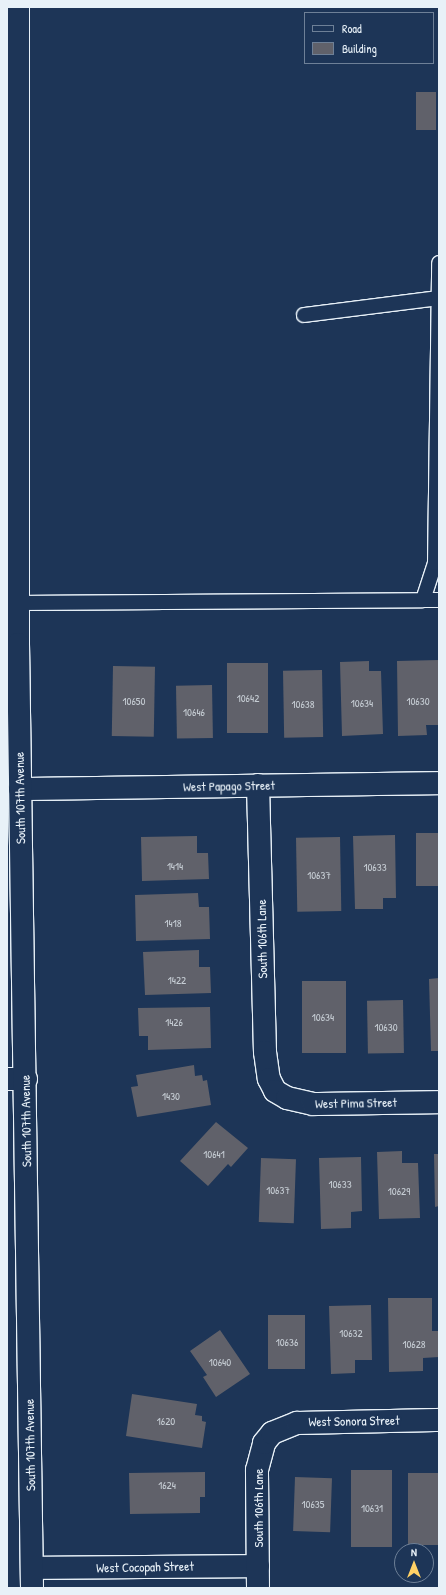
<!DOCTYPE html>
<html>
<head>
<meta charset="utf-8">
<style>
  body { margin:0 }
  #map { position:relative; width:446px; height:1595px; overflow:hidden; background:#1d3557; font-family:"Patrick Hand",sans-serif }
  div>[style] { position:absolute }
  .building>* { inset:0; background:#60616a; transform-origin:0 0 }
  .roads { filter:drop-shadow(1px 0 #e8f1f8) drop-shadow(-1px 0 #e8f1f8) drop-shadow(0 1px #e8f1f8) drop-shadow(0 -1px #e8f1f8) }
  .lane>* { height:14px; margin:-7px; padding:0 7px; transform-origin:7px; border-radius:7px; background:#1d3557 }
  .street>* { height:22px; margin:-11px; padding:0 11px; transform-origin:11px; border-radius:11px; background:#1d3557 }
  .secondary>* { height:22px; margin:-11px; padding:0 11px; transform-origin:11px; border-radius:11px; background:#1d3557 }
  span { translate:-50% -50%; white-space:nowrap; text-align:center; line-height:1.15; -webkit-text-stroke:4px #1d3557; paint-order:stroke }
  .number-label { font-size:11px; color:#c6cdd4 }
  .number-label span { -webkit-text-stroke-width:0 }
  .street-label { font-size:13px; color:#e8f1f8 }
  .frame { position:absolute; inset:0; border:8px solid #e8f1f8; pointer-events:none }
  .legend { position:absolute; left:304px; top:12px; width:130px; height:52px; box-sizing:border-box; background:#1d3557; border:1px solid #6e8097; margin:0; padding:5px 7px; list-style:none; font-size:12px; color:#e8f1f8 }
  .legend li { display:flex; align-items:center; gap:8px; height:20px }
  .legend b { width:20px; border:1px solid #6e8097 }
  .north { position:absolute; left:394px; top:1543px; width:40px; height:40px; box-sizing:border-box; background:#1d3557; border:1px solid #6e8097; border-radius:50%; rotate:0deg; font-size:11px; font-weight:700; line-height:16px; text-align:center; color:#e8f1f8 }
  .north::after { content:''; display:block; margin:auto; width:14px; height:18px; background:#ffd166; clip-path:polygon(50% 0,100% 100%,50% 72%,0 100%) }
</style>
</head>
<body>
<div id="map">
  <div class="building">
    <i style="left:416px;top:92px;width:20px;height:38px"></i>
    <i style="clip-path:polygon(439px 660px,439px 725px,426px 725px,427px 735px,398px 736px,397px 661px)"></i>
    <i style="clip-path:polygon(369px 661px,369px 671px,381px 671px,383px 734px,342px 736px,340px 662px)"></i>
    <i style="left:227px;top:663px;width:41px;height:70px"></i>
    <i style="left:113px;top:666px;width:42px;height:70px;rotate:1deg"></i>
    <i style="left:322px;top:670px;width:67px;height:39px;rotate:89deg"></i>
    <i style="left:212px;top:685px;width:53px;height:36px;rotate:89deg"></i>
    <i style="left:416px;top:833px;width:23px;height:53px"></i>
    <i style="clip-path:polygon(395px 835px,396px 898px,383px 898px,383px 909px,355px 909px,353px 836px)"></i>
    <i style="clip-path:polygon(197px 836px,197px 853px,208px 853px,209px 879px,142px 881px,141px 837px)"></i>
    <i style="left:340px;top:837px;width:74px;height:44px;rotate:89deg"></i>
    <i style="clip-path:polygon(198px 893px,199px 907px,209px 907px,210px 939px,136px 941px,135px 895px)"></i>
    <i style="clip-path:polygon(199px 950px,199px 967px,210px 967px,211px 993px,145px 995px,143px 952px)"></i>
    <i style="clip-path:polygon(439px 978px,439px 1051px,431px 1051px,429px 979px)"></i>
    <i style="left:302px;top:981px;width:44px;height:72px"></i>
    <i style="left:403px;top:1000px;width:53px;height:36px;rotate:89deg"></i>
    <i style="clip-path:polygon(210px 1007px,211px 1048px,148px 1050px,148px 1036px,139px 1036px,138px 1008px)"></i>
    <i style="clip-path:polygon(194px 1065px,195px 1076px,202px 1075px,203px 1081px,207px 1080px,211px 1105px,137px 1117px,131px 1087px,138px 1086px,136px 1075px)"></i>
    <i style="clip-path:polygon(216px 1122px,248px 1148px,231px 1167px,228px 1164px,208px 1186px,180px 1161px)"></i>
    <i style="clip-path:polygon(402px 1151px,402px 1163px,418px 1163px,420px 1218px,379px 1219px,377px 1152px)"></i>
    <i style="clip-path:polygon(434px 1154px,439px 1154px,439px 1206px,435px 1207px)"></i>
    <i style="clip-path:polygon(361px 1157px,362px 1211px,351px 1212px,351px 1228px,321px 1229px,319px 1158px)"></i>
    <i style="left:261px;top:1158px;width:35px;height:64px;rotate:2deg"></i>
    <i style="clip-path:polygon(388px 1298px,432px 1298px,432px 1331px,439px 1331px,439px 1357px,423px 1358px,423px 1371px,389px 1372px)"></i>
    <i style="clip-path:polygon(371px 1305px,372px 1360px,355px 1360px,355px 1373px,331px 1374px,329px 1306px)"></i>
    <i style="left:305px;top:1315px;width:54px;height:37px;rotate:90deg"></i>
    <i style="clip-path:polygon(220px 1330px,250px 1374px,216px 1397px,203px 1377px,207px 1375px,190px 1351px)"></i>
    <i style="clip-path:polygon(132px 1394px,197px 1404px,195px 1415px,202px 1416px,202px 1421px,206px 1422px,202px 1448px,126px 1436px)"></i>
    <i style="left:351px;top:1470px;width:41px;height:77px"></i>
    <i style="clip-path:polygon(205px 1472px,205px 1497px,200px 1497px,200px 1513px,130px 1514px,129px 1473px)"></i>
    <i style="left:408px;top:1473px;width:31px;height:72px"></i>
    <i style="left:295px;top:1477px;width:37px;height:54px;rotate:2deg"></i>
  </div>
  <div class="roads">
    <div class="lane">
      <i style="left:304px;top:315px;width:135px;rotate:-7.2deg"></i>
      <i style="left:423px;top:600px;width:16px"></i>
      <i style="left:18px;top:603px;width:405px;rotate:-0.4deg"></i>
      <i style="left:423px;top:600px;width:39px;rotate:-72deg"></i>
      <i style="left:435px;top:563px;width:300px;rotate:-89.2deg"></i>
    </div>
    <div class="street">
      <i style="left:258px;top:785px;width:267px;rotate:88.5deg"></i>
      <i style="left:265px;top:1052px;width:27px;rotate:82deg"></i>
      <i style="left:269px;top:1079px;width:13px;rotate:63deg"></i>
      <i style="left:275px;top:1091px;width:14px;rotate:30deg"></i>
      <i style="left:287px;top:1098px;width:27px;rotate:13deg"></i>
      <i style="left:313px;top:1104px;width:126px;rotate:-0.9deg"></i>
      <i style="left:20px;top:789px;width:419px;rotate:-0.8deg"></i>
      <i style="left:7px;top:1079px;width:19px"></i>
      <i style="left:32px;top:1568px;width:226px;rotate:-0.5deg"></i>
      <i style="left:258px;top:1588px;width:118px;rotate:-90.5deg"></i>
      <i style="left:257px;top:1470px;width:28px;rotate:-75deg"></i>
      <i style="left:264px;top:1443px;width:13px;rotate:-51deg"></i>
      <i style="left:272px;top:1433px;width:27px;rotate:-22deg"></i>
      <i style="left:297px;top:1423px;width:142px;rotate:-1.2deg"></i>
    </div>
    <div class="secondary">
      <i style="left:18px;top:7px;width:637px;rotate:90deg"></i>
      <i style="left:18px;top:644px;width:944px;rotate:89.15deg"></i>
    </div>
  </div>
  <div class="number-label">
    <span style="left:248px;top:698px">10642</span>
    <span style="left:134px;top:701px">10650</span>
    <span style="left:418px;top:701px">10630</span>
    <span style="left:362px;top:703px">10634</span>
    <span style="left:303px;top:704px">10638</span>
    <span style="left:194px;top:712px">10646</span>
    <span style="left:175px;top:866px">1414</span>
    <span style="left:375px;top:867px">10633</span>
    <span style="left:319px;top:875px">10637</span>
    <span style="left:173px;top:923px">1418</span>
    <span style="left:177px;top:980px">1422</span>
    <span style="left:323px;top:1017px">10634</span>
    <span style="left:174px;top:1022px">1426</span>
    <span style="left:386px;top:1027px">10630</span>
    <span style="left:171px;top:1096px">1430</span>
    <span style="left:214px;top:1154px">10641</span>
    <span style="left:340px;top:1184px">10633</span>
    <span style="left:278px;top:1190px">10637</span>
    <span style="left:399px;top:1191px">10629</span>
    <span style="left:351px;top:1333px">10632</span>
    <span style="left:287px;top:1342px">10636</span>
    <span style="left:414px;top:1344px">10628</span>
    <span style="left:220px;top:1362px">10640</span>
    <span style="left:166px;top:1421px">1620</span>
    <span style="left:167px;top:1485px">1624</span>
    <span style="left:313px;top:1504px">10635</span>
    <span style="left:372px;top:1508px">10631</span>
  </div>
  <div class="street-label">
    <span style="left:229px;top:786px;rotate:-1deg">West Papago Street</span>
    <span style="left:20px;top:798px;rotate:-91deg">South 107th Avenue</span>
    <span style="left:262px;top:939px;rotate:-91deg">South 106th Lane</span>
    <span style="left:356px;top:1103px;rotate:-1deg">West Pima Street</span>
    <span style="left:26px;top:1121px;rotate:-91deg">South 107th Avenue</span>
    <span style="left:354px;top:1421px;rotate:-1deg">West Sonora Street</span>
    <span style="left:30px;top:1445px;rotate:-91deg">South 107th Avenue</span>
    <span style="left:258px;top:1508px;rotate:-90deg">South 106th Lane</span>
    <span style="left:145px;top:1567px;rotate:-1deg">West Cocopah Street</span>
  </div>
  <div class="frame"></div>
  <ul class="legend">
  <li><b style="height:5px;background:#1d3557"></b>Road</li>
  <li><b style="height:11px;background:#60616a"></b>Building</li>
  </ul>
  <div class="north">N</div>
</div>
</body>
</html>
